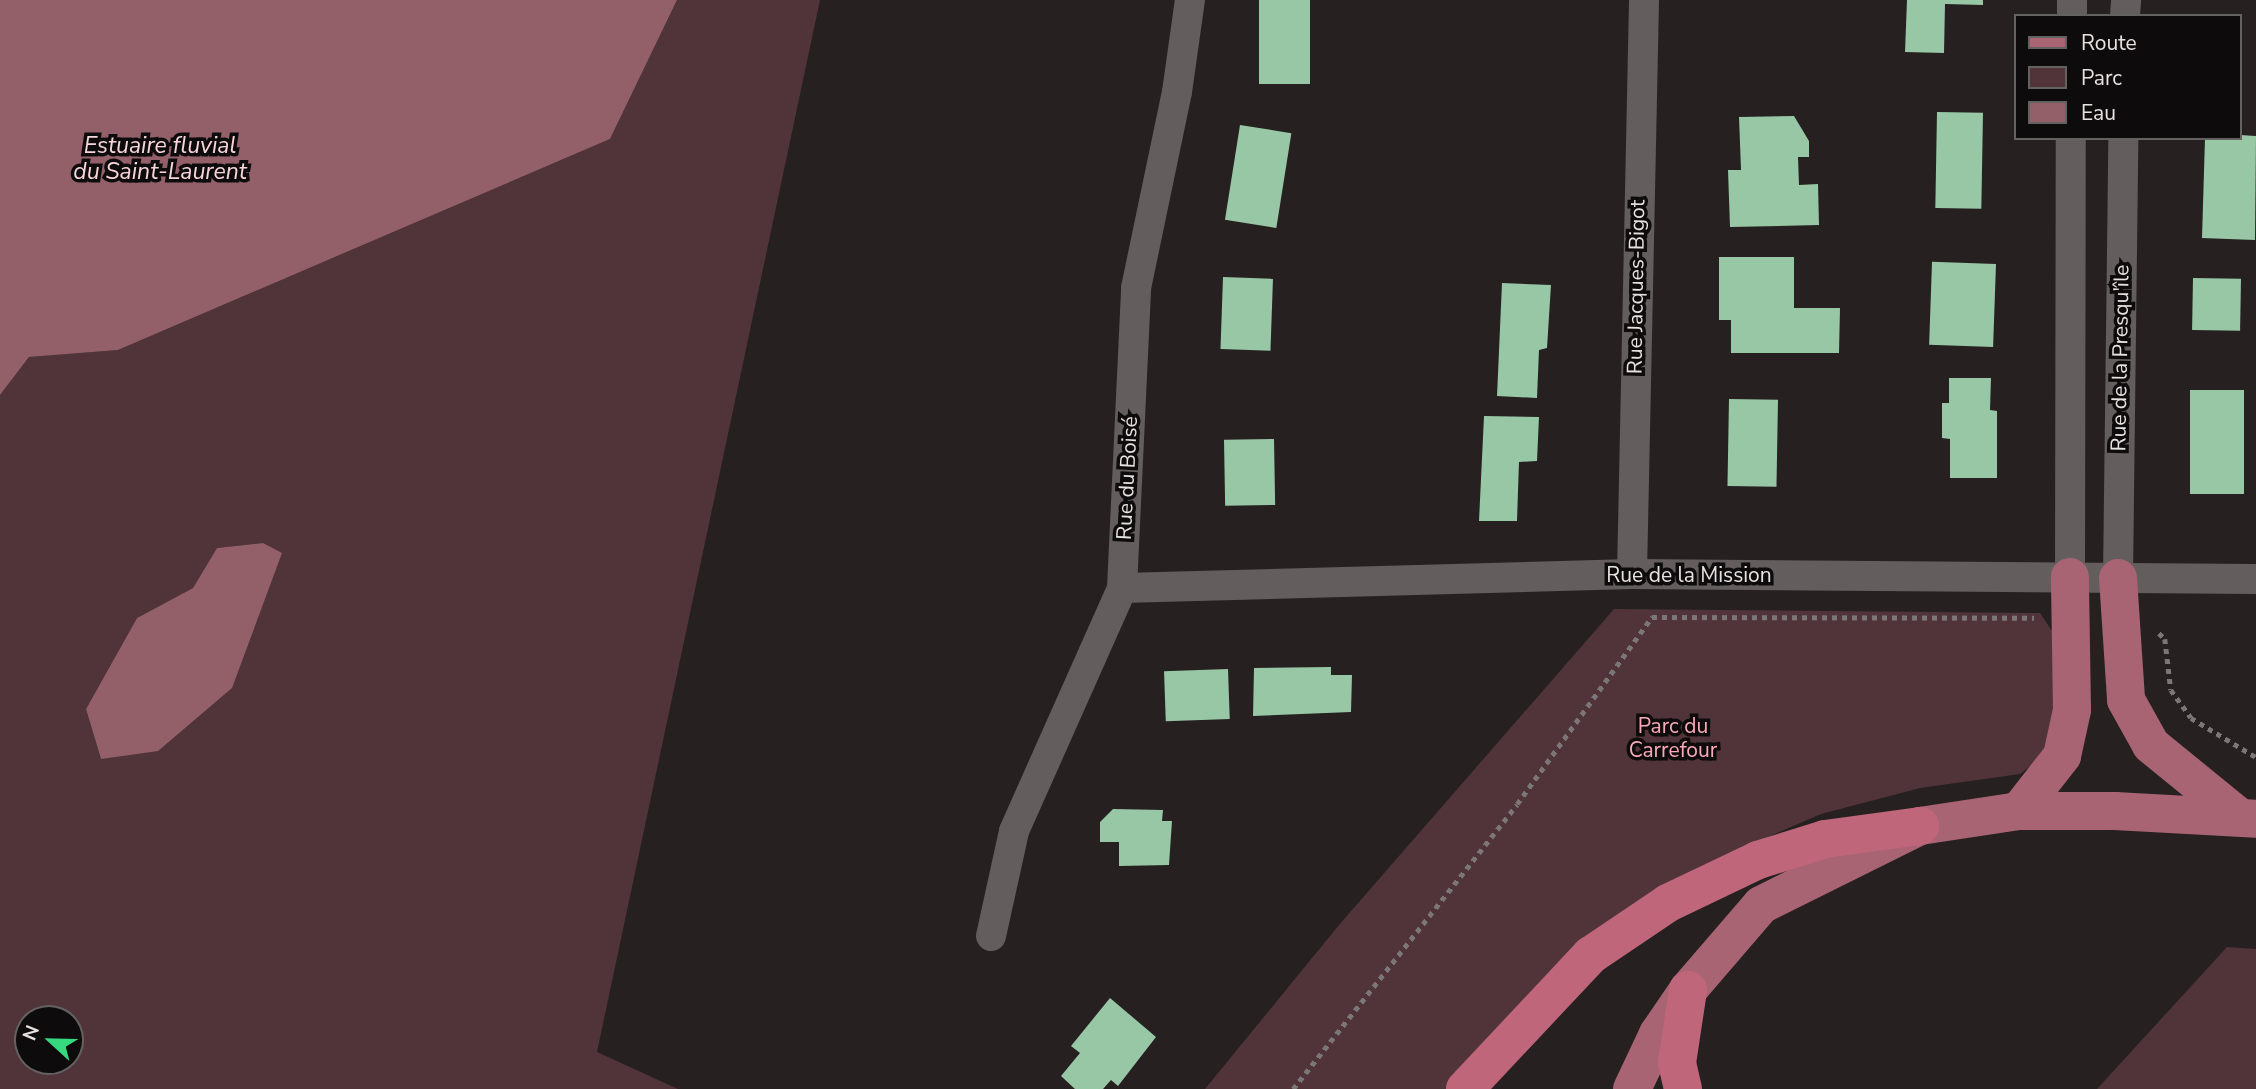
<!DOCTYPE html>
<html>
<head>
<meta charset="utf-8">
<style>
  body { margin:0 }
  #map { position:relative; width:2256px; height:1089px; overflow:hidden; background:#262021; font-family:"Nunito Sans",sans-serif }
  div>[style] { position:absolute }
  .green>* { inset:0; background:#503439 }
  .water>* { inset:0; background:#93606a }
  .building>* { inset:0; background:#98c7a6; transform-origin:0 0 }
  .path>* { height:4.5px; margin-top:-2.25px; transform-origin:0; background:repeating-linear-gradient(90deg,#7b7677 0 5px,transparent 0 10px) }
  .minor>* { height:30px; margin:-15px; padding:0 15px; transform-origin:15px; border-radius:15px; background:#635d5e }
  .primary>* { height:38px; margin:-19px; padding:0 19px; transform-origin:19px; border-radius:19px; background:#a96474 }
  .trunk>* { height:38px; margin:-19px; padding:0 19px; transform-origin:19px; border-radius:19px; background:#c0667b }
  span { translate:-50% -50%; white-space:nowrap; text-align:center; line-height:1.15; -webkit-text-stroke:7px #0d0b0b; paint-order:stroke }
  .street-label { font-size:21px; color:#e6e2e2 }
  .park-label { font-size:21px; color:#faa9b8 }
  .water-label { font-size:23px; color:#f7d5da; font-style:italic }
  .legend { position:absolute; left:2014px; top:14px; width:228px; height:126px; box-sizing:border-box; background:#0d0b0b; border:2px solid #646161; margin:0; padding:9px 12px; list-style:none; font-size:21px; color:#e6e2e2 }
  .legend li { display:flex; align-items:center; gap:14px; height:35px }
  .legend b { width:35px; border:2px solid #646161 }
  .north { position:absolute; left:14px; top:1005px; width:70px; height:70px; box-sizing:border-box; background:#0d0b0b; border:2px solid #646161; border-radius:50%; rotate:292deg; font-size:19px; font-weight:700; line-height:28px; text-align:center; color:#e6e2e2 }
  .north::after { content:''; display:block; margin:auto; width:24px; height:32px; background:#36d880; clip-path:polygon(50% 0,100% 100%,50% 72%,0 100%) }
</style>
</head>
<body>
<div id="map">
  <div class="green">
    <i style="clip-path:polygon(evenodd,677px 0,820px 0,597px 1052px,678px 1089px,0 1089px,0 395px,29px 357px,118px 350px,610px 139px,677px 0,263px 543px,282px 554px,101px 759px,86px 709px,137px 618px,193px 588px,217px 548px,263px 543px,677px 0,28px 1019px,70px 1019px,70px 1061px,28px 1061px,28px 1019px)"></i>
    <i style="clip-path:polygon(1614px 609px,2040px 613px,2056px 637px,2054px 734px,2037px 761px,2020px 774px,1920px 788px,1821px 814px,1726px 855px,1452px 1089px,1205px 1089px,1339px 925px)"></i>
    <i style="clip-path:polygon(2227px 947px,2256px 949px,2256px 1089px,2097px 1089px)"></i>
  </div>
  <div class="water">
    <i style="clip-path:polygon(0 0,677px 0,610px 139px,118px 350px,29px 357px,0 395px)"></i>
    <i style="clip-path:polygon(263px 543px,282px 553px,232px 688px,158px 751px,101px 759px,86px 709px,137px 618px,193px 588px,217px 548px)"></i>
  </div>
  <div class="building">
    <i style="left:1259px;top:0;width:51px;height:84px"></i>
    <i style="clip-path:polygon(1907px 0,1983px 0,1983px 5px,1945px 4px,1944px 53px,1905px 52px)"></i>
    <i style="left:1937px;top:112px;width:46px;height:96px;rotate:1deg"></i>
    <i style="clip-path:polygon(1794px 116px,1809px 141px,1809px 157px,1798px 157px,1799px 185px,1818px 184px,1819px 225px,1730px 227px,1728px 170px,1741px 170px,1739px 117px)"></i>
    <i style="left:1240px;top:125px;width:52px;height:96px;rotate:9deg"></i>
    <i style="clip-path:polygon(2240px 135px,2256px 136px,2255px 240px,2202px 238px,2205px 138px)"></i>
    <i style="clip-path:polygon(1719px 257px,1794px 257px,1794px 308px,1840px 308px,1839px 353px,1731px 353px,1731px 320px,1719px 320px)"></i>
    <i style="left:1996px;top:264px;width:83px;height:64px;rotate:92deg"></i>
    <i style="left:1223px;top:277px;width:50px;height:72px;rotate:2deg"></i>
    <i style="left:2193px;top:278px;width:48px;height:52px;rotate:1deg"></i>
    <i style="clip-path:polygon(1502px 283px,1551px 285px,1547px 348px,1539px 350px,1537px 398px,1497px 396px)"></i>
    <i style="clip-path:polygon(1949px 378px,1991px 378px,1990px 410px,1997px 411px,1997px 478px,1950px 478px,1950px 439px,1942px 438px,1942px 403px,1949px 403px)"></i>
    <i style="left:2190px;top:390px;width:54px;height:104px"></i>
    <i style="left:1729px;top:399px;width:49px;height:87px;rotate:1deg"></i>
    <i style="clip-path:polygon(1484px 416px,1539px 417px,1537px 461px,1519px 462px,1517px 521px,1479px 521px)"></i>
    <i style="left:1274px;top:439px;width:66px;height:50px;rotate:89deg"></i>
    <i style="clip-path:polygon(1331px 667px,1331px 675px,1352px 675px,1351px 712px,1253px 716px,1254px 668px)"></i>
    <i style="left:1228px;top:669px;width:50px;height:64px;rotate:88deg"></i>
    <i style="clip-path:polygon(1113px 809px,1163px 810px,1162px 821px,1172px 821px,1169px 865px,1119px 866px,1119px 842px,1100px 842px,1100px 822px)"></i>
    <i style="clip-path:polygon(1110px 998px,1156px 1037px,1118px 1086px,1111px 1080px,1103px 1089px,1075px 1089px,1061px 1076px,1080px 1053px,1071px 1046px)"></i>
  </div>
  <div class="path">
    <i style="left:2159px;top:633px;width:8px;rotate:45deg"></i>
    <i style="left:2165px;top:639px;width:51px;rotate:83.3deg"></i>
    <i style="left:2171px;top:690px;width:34px;rotate:54deg"></i>
    <i style="left:2191px;top:718px;width:76px;rotate:31deg"></i>
    <i style="left:1293px;top:1089px;width:362px;rotate:-51.8deg"></i>
    <i style="left:1517px;top:804px;width:231px;rotate:-54.2deg"></i>
    <i style="left:1652px;top:617px;width:382px;rotate:0.1deg"></i>
  </div>
  <div class="minor">
    <i style="left:2072px;top:16px;width:16px;rotate:-90deg"></i>
    <i style="left:2125px;top:16px;width:16px;rotate:-86deg"></i>
    <i style="left:1632px;top:574px;width:574px;rotate:-88.8deg"></i>
    <i style="left:2070px;top:577px;width:439px;rotate:-89.9deg"></i>
    <i style="left:2118px;top:578px;width:440px;rotate:-89.3deg"></i>
    <i style="left:1122px;top:588px;width:510px;rotate:-1.57deg"></i>
    <i style="left:1632px;top:574px;width:624px;rotate:0.46deg"></i>
    <i style="left:991px;top:936px;width:107px;rotate:-77.6deg"></i>
    <i style="left:1014px;top:831px;width:266px;rotate:-66deg"></i>
    <i style="left:1122px;top:588px;width:300px;rotate:-87.3deg"></i>
    <i style="left:1136px;top:288px;width:200px;rotate:-78.2deg"></i>
    <i style="left:1177px;top:92px;width:93px;rotate:-82deg"></i>
  </div>
  <div class="primary">
    <i style="left:2118px;top:578px;width:122px;rotate:86.2deg"></i>
    <i style="left:2126px;top:700px;width:51px;rotate:60.9deg"></i>
    <i style="left:2151px;top:745px;width:112px;rotate:39.2deg"></i>
    <i style="left:2019px;top:811px;width:70px;rotate:-52deg"></i>
    <i style="left:2062px;top:756px;width:47px;rotate:-77.7deg"></i>
    <i style="left:2072px;top:710px;width:133px;rotate:-90.9deg"></i>
    <i style="left:1632px;top:1089px;width:61px;rotate:-64.7deg"></i>
    <i style="left:1658px;top:1034px;width:53px;rotate:-55.7deg"></i>
    <i style="left:1688px;top:990px;width:112px;rotate:-49.3deg"></i>
    <i style="left:1761px;top:905px;width:178px;rotate:-26.4deg"></i>
    <i style="left:1920px;top:826px;width:100px;rotate:-8.6deg"></i>
    <i style="left:2019px;top:811px;width:96px"></i>
    <i style="left:2115px;top:811px;width:141px;rotate:3.2deg"></i>
  </div>
  <div class="trunk">
    <i style="left:1465px;top:1089px;width:184px;rotate:-46.8deg"></i>
    <i style="left:1591px;top:955px;width:93px;rotate:-34deg"></i>
    <i style="left:1668px;top:903px;width:100px;rotate:-25.5deg"></i>
    <i style="left:1758px;top:860px;width:70px;rotate:-17.4deg"></i>
    <i style="left:1825px;top:839px;width:96px;rotate:-7.8deg"></i>
    <i style="left:1683px;top:1089px;width:27px;rotate:-103deg"></i>
    <i style="left:1677px;top:1063px;width:74px;rotate:-81.4deg"></i>
  </div>
  <div class="street-label">
    <span style="left:1636px;top:287px;rotate:-89deg">Rue Jacques-Bigot</span>
    <span style="left:2120px;top:358px;rotate:-89deg">Rue de la Presqu'île</span>
    <span style="left:1127px;top:478px;rotate:-87deg">Rue du Boisé</span>
    <span style="left:1689px;top:575px">Rue de la Mission</span>
  </div>
  <div class="park-label">
    <span style="left:1673px;top:738px">Parc du<br>Carrefour</span>
  </div>
  <div class="water-label">
    <span style="left:160px;top:159px">Estuaire fluvial<br>du Saint-Laurent</span>
  </div>
  <ul class="legend">
  <li><b style="height:9px;background:#a96474"></b>Route</li>
  <li><b style="height:19px;background:#503439"></b>Parc</li>
  <li><b style="height:19px;background:#93606a"></b>Eau</li>
  </ul>
  <div class="north">N</div>
</div>
</body>
</html>
